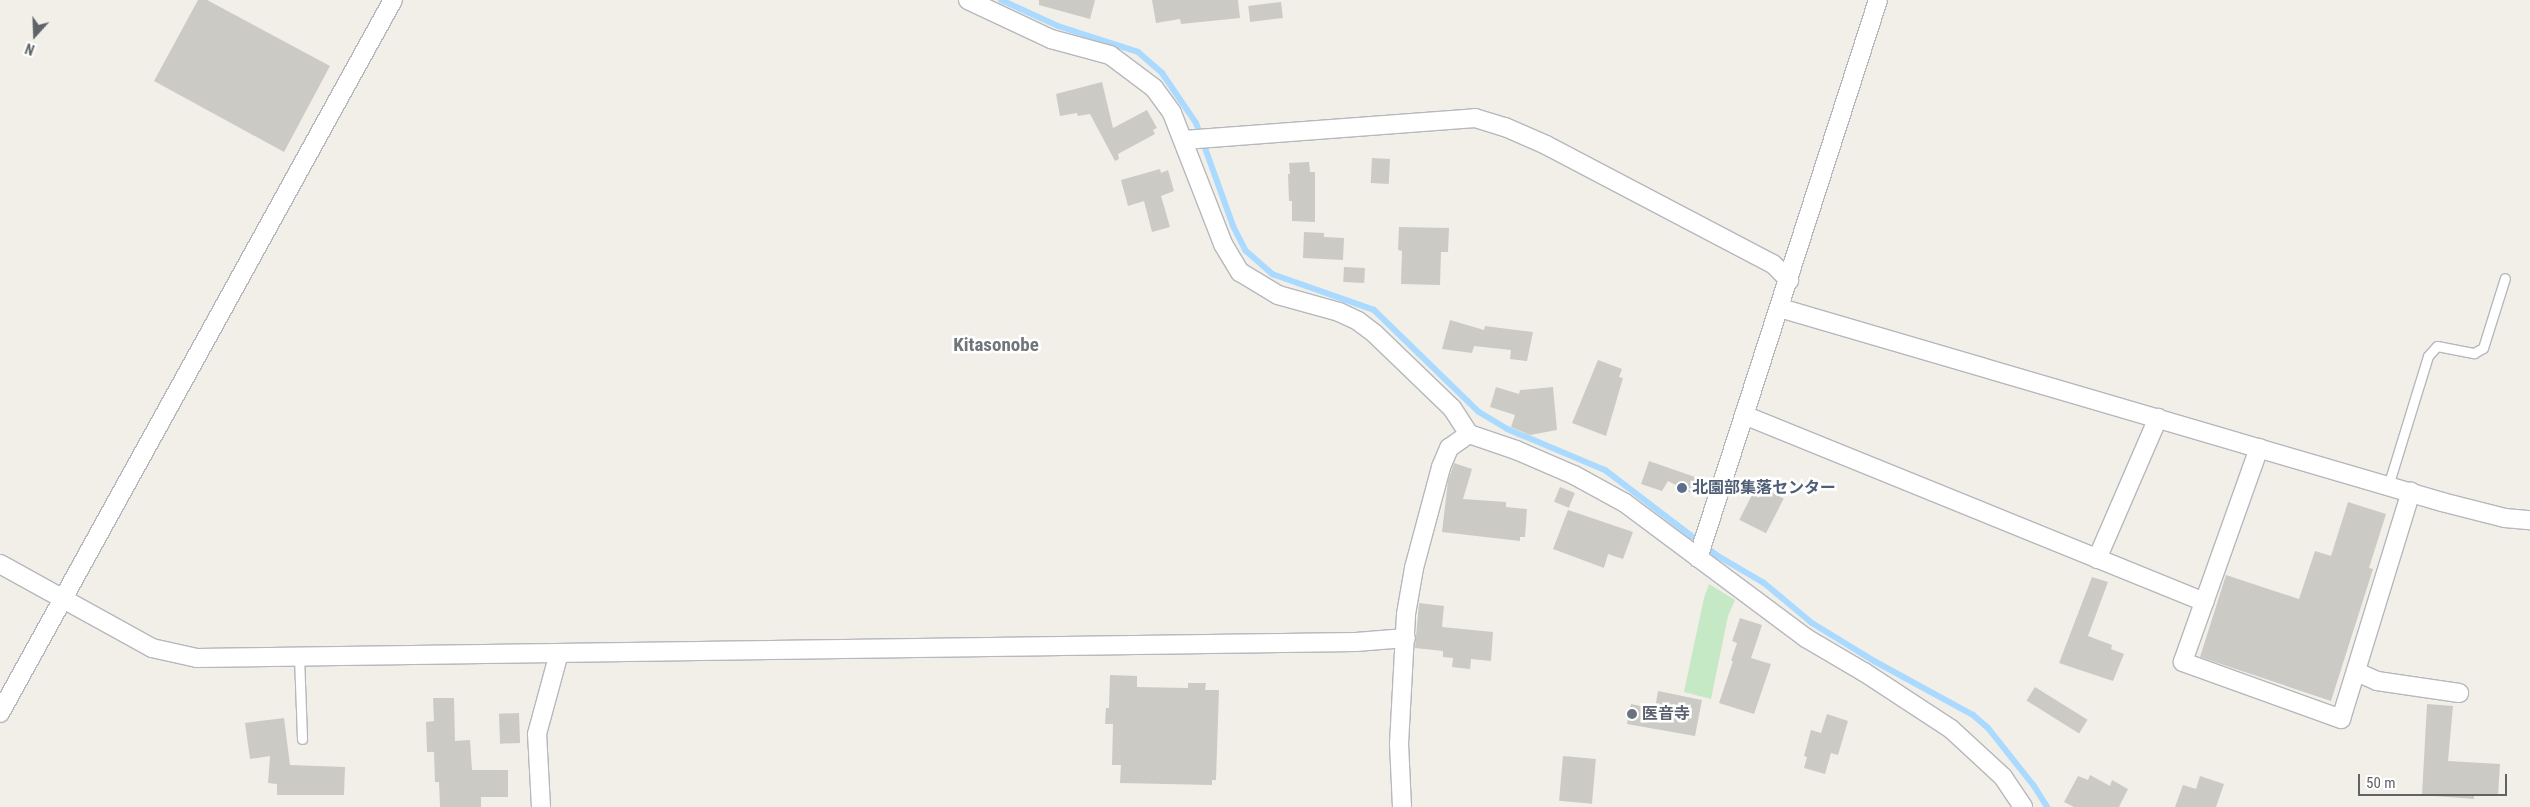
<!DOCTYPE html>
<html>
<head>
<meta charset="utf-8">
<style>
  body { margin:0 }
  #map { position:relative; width:2530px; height:807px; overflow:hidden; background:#f1efe8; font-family:"Roboto Condensed","Noto Sans JP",sans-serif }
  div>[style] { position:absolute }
  .green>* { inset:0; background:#c5e8c5 }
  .stream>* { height:6px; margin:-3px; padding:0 3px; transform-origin:3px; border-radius:3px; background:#aadaff }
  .building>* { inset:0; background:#cccac5; transform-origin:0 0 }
  .roads { filter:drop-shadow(1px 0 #b5b8bc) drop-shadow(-1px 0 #b5b8bc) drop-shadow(0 1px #b5b8bc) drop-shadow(0 -1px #b5b8bc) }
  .service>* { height:9px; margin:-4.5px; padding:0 4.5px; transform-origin:4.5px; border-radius:4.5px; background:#fff }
  .minor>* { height:18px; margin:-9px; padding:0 9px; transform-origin:9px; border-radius:9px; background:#fff }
  .dots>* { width:14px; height:14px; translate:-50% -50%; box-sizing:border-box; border:2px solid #fff; border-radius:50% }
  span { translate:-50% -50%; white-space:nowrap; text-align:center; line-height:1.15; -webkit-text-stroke:5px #fff; paint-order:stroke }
  .service-label { font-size:16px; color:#4e5e75; font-weight:700 }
  .left { translate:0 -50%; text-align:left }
  .worship-label { font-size:16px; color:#5b616d; font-weight:700 }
  .quarter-label { font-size:19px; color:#70757a; font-weight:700 }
  .north { position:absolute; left:10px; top:10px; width:50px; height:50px; -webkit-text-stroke:4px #fff; paint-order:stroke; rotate:200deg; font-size:14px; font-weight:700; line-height:20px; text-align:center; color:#5f6368 }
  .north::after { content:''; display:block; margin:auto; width:18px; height:22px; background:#5f6368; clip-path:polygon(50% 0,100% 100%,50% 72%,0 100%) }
  .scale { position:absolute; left:2358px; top:774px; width:149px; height:22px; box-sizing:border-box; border:2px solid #5f6368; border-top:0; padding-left:6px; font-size:15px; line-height:18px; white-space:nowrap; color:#5f6368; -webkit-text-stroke:4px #fff; paint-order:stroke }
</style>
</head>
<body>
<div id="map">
  <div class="green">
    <i style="clip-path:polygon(1709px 584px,1735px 600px,1728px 616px,1711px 699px,1684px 692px,1704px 598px)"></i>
  </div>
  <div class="stream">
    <i style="left:1001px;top:0;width:63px;rotate:24.5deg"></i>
    <i style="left:1058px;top:26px;width:84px;rotate:18deg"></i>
    <i style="left:1138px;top:52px;width:32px;rotate:41deg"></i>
    <i style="left:1162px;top:73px;width:60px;rotate:55.8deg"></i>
    <i style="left:1196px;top:123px;width:109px;rotate:70.2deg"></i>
    <i style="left:1233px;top:226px;width:28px;rotate:63deg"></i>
    <i style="left:1246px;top:251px;width:35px;rotate:41deg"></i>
    <i style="left:1272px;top:274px;width:108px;rotate:19.4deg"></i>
    <i style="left:1374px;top:310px;width:146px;rotate:44.2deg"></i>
    <i style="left:1479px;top:412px;width:33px;rotate:31deg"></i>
    <i style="left:1507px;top:429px;width:106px;rotate:22.7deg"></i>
    <i style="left:1605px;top:470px;width:142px;rotate:37.3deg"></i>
    <i style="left:1718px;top:556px;width:53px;rotate:30.4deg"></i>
    <i style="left:1764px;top:583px;width:62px;rotate:39.8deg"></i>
    <i style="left:1812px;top:623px;width:73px;rotate:31.5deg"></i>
    <i style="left:1874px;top:661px;width:113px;rotate:28.6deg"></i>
    <i style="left:1973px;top:715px;width:20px;rotate:41deg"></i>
    <i style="left:1988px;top:728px;width:74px;rotate:51.6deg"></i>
    <i style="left:2034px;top:786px;width:25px;rotate:58deg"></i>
  </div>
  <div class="building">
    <i style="clip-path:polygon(198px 0,207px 0,330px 66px,284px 152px,154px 81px)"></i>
    <i style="clip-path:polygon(1039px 0,1095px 0,1090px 19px,1039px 5px)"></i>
    <i style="clip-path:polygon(1152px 0,1238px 0,1240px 18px,1181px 24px,1180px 19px,1156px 23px)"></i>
    <i style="left:1281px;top:2px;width:16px;height:33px;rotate:83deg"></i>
    <i style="clip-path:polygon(1102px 82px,1113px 128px,1147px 110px,1157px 128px,1153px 130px,1155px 134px,1118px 154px,1119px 159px,1115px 161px,1090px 114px,1078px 116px,1077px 113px,1060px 116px,1056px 94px)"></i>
    <i style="left:1372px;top:158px;width:18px;height:25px;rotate:3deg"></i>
    <i style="clip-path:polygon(1309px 162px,1310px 172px,1315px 172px,1315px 222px,1292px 221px,1292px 201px,1289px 201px,1288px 174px,1290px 174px,1289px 163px)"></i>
    <i style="clip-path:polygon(1160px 169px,1161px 173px,1168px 170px,1174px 191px,1161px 196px,1170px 227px,1152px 232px,1144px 201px,1128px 206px,1121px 180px)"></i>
    <i style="clip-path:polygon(1399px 227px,1449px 228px,1448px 252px,1441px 252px,1440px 285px,1401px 284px,1402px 251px,1398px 250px)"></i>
    <i style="clip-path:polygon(1304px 232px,1324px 233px,1324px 237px,1344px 238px,1343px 260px,1303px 258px)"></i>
    <i style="left:1344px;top:267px;width:21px;height:15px;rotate:3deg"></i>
    <i style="clip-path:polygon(1450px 320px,1484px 330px,1485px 326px,1533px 332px,1527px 361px,1510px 359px,1511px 350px,1474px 346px,1472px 353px,1442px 349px)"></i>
    <i style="clip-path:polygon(1598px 360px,1622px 369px,1619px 377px,1623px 378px,1606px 436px,1572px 423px)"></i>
    <i style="clip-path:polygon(1496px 387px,1519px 394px,1520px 390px,1553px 387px,1557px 430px,1530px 435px,1511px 427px,1515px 415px,1490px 407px)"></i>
    <i style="clip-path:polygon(1649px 461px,1698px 478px,1693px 494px,1668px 481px,1662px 491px,1641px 484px)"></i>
    <i style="clip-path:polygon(1454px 463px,1472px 469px,1463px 499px,1506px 502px,1506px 507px,1527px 509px,1525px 537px,1520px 537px,1520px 541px,1442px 532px,1448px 481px)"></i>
    <i style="left:1757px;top:485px;width:30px;height:39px;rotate:27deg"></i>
    <i style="left:1560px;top:487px;width:16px;height:16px;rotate:22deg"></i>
    <i style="clip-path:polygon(2348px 502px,2386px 514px,2369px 568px,2373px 569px,2331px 701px,2200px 657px,2226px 575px,2299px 599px,2315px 551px,2331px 556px)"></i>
    <i style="clip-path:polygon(1568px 510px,1633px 532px,1623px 559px,1608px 554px,1604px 568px,1553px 549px)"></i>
    <i style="clip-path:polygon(2092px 577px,2108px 582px,2088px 636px,2112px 645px,2111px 649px,2124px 654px,2113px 681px,2059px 663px)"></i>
    <i style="clip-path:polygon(1419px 603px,1444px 606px,1442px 627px,1493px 632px,1491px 661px,1471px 659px,1470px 669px,1452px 667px,1453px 658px,1443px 657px,1443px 651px,1415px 648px)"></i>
    <i style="clip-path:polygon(1740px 618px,1762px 625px,1751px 658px,1771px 664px,1754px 714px,1719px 703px,1733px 661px,1731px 661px,1737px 643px,1732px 641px)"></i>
    <i style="clip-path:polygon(1110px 675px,1137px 676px,1137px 687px,1188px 688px,1188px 683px,1206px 683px,1205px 690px,1219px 690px,1216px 780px,1212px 780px,1212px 785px,1120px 783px,1121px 765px,1112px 765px,1113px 724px,1105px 724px,1106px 708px,1109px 708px)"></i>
    <i style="left:2035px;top:687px;width:62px;height:16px;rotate:32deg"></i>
    <i style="clip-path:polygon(1658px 691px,1702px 700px,1695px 736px,1627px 724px,1631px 704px,1655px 709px)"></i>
    <i style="clip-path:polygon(433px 698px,454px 698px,455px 741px,470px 740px,472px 770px,508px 770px,508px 797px,481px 797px,481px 807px,440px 807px,439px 782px,435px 782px,434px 752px,427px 752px,426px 722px,434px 721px)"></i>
    <i style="clip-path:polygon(2427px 704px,2453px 706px,2448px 761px,2500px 764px,2498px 796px,2474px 795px,2474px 799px,2422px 795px)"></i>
    <i style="left:519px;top:713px;width:30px;height:20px;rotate:88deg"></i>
    <i style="clip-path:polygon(1827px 714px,1848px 721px,1838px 755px,1831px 753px,1825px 774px,1804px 768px,1807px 757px,1804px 756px,1811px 730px,1821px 733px)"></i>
    <i style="clip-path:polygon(284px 718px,290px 765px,345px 767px,344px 795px,277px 795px,277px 784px,268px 783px,270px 756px,250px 759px,245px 723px)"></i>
    <i style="left:1563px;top:756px;width:33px;height:45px;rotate:5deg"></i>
    <i style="clip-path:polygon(2090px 775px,2110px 786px,2112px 780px,2128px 789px,2119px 807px,2074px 807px,2064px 802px,2078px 776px,2088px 780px)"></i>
    <i style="clip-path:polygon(2200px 776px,2224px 784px,2216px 807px,2175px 807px,2183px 785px,2196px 789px)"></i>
  </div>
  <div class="roads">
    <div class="service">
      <i style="left:2388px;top:486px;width:136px;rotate:-72.9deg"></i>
      <i style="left:2428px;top:356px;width:13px;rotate:-48deg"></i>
      <i style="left:2437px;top:346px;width:38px;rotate:11deg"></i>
      <i style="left:2474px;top:353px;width:10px;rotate:-29deg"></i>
      <i style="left:2483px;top:348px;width:73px;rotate:-72.6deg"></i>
      <i style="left:299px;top:656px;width:83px;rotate:87.9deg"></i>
    </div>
    <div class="minor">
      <i style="left:968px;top:0;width:92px;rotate:25.2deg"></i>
      <i style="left:1051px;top:39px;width:61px;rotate:15.2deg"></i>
      <i style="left:1110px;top:55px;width:55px;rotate:36.9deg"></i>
      <i style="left:1154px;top:88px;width:31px;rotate:54deg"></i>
      <i style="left:1172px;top:113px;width:141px;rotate:68.7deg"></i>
      <i style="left:1223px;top:244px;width:33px;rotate:59deg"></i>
      <i style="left:1240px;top:272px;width:44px;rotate:31.2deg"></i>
      <i style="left:1278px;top:295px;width:63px;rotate:15.6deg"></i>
      <i style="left:1339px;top:312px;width:21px;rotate:25deg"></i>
      <i style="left:1358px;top:321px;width:21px;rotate:37deg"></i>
      <i style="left:1375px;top:334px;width:107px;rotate:43.9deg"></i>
      <i style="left:1452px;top:408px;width:31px;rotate:57deg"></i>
      <i style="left:1469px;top:434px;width:50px;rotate:18.8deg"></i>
      <i style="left:1516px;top:450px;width:63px;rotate:23.3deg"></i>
      <i style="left:1574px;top:475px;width:58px;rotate:28.8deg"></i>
      <i style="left:1625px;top:503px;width:226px;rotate:36.7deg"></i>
      <i style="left:1806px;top:638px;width:67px;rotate:30.4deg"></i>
      <i style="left:1864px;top:672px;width:104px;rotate:33.2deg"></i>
      <i style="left:1951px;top:729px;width:71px;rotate:42.7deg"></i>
      <i style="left:2003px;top:777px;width:36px;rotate:56deg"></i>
      <i style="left:1184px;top:140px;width:292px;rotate:-4.3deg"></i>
      <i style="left:1475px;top:118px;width:31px;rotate:17deg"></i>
      <i style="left:1505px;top:127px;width:45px;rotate:23.7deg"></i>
      <i style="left:1546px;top:145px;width:256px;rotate:27.7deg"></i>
      <i style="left:1773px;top:264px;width:23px;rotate:45deg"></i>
      <i style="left:1780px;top:308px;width:690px;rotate:16.33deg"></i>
      <i style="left:2442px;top:502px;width:65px;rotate:14.3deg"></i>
      <i style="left:2505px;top:518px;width:25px;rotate:5deg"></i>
      <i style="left:1744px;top:415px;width:497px;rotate:22.1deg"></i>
      <i style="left:2259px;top:448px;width:227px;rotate:109.6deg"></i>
      <i style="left:2183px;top:662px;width:168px;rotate:19.8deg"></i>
      <i style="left:2341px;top:719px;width:238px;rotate:-72.9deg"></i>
      <i style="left:1698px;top:558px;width:586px;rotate:-72.12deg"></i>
      <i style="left:2097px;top:559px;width:154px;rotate:-66.6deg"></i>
      <i style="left:0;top:564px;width:174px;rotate:28.9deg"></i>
      <i style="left:152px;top:648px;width:46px;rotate:12.5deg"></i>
      <i style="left:197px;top:658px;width:1159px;rotate:-0.79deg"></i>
      <i style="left:1356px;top:642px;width:50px;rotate:-4.6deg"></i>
      <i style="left:2357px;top:672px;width:22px;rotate:24deg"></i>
      <i style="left:2377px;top:681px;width:83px;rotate:8.3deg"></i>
      <i style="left:0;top:713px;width:814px;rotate:-61.14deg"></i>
      <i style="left:541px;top:807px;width:73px;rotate:-93.1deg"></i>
      <i style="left:537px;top:734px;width:84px;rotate:-74.8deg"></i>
      <i style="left:1402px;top:807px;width:63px;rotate:-92.7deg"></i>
      <i style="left:1399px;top:744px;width:130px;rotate:-86.9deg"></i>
      <i style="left:1406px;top:614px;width:47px;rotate:-80.1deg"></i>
      <i style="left:1414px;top:568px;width:105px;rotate:-75deg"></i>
      <i style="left:1441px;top:467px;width:21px;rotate:-67deg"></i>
      <i style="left:1449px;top:448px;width:24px;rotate:-35deg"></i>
    </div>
  </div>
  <div class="dots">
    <i style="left:1682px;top:488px;background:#5c6f8a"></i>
    <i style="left:1632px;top:714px;background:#6b7280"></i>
  </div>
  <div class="service-label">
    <span class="left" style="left:1692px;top:488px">北園部集落センター</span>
  </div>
  <div class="worship-label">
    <span class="left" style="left:1642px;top:714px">医音寺</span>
  </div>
  <div class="quarter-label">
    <span style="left:996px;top:345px">Kitasonobe</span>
  </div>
  <div class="north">N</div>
  <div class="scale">50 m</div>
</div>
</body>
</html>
